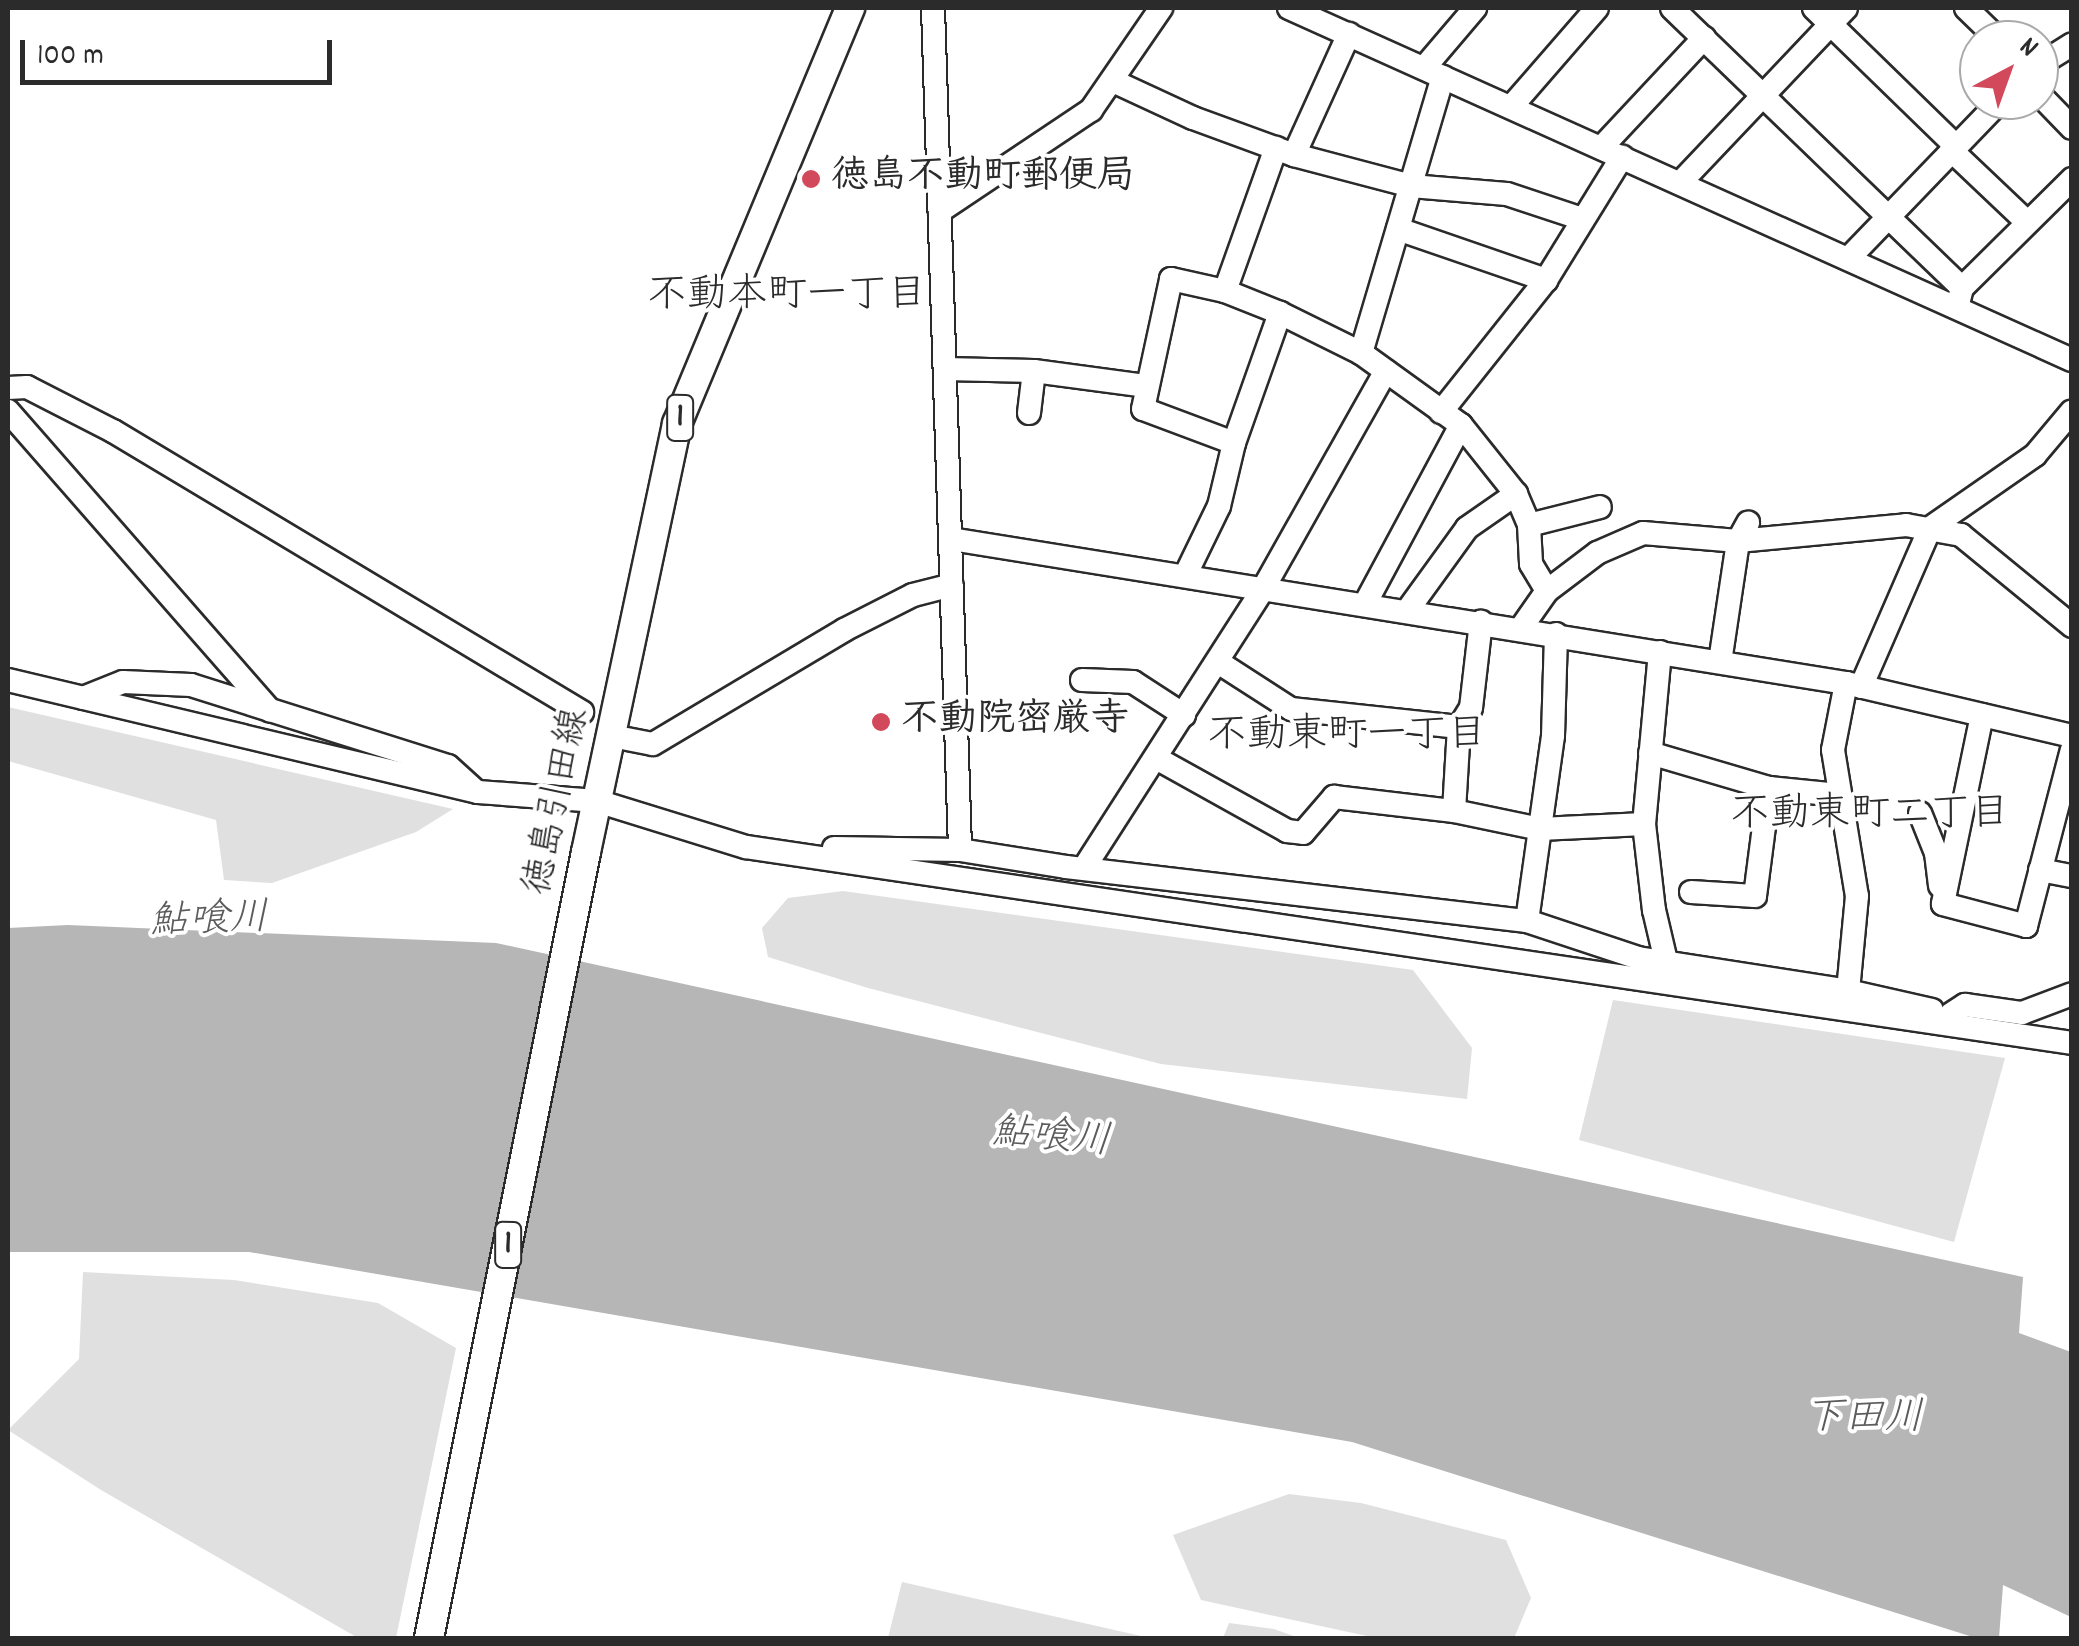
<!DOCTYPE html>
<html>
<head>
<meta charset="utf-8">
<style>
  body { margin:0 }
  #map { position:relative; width:2079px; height:1646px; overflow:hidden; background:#fff; font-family:Dekko,"Klee One",sans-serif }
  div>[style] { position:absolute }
  .green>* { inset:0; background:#e0e0e0 }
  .water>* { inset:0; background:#b6b6b6 }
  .roads { filter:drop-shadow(2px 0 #2b2b2b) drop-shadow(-2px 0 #2b2b2b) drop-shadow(0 2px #2b2b2b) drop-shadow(0 -2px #2b2b2b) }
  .minor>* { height:22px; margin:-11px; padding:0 11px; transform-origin:11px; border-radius:11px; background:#fff }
  .major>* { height:28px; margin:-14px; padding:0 14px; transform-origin:14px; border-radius:14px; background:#fff }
  .dots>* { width:28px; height:28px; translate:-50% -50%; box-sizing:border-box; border:5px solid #fff; border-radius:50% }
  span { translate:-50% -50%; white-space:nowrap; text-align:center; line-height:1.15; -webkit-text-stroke:8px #fff; paint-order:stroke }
  .shield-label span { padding:2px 8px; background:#fff; border:2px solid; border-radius:8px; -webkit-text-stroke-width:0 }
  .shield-label { font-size:35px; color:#2b2b2b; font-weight:700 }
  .poi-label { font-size:38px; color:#2b2b2b; font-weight:700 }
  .left { translate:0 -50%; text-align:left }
  .street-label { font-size:38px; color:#2b2b2b }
  .neighbourhood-label { font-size:40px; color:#2b2b2b }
  .water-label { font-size:40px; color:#5c5c5c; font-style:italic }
  .frame { position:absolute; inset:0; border:10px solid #2b2b2b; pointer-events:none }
  .north { position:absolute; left:1959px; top:20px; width:100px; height:100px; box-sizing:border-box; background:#fff; border:2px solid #aaa; border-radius:50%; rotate:41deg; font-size:28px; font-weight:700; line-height:40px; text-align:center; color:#2b2b2b }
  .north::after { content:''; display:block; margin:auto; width:35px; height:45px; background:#d1495b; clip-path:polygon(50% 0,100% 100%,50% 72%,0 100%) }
  .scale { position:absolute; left:20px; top:40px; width:312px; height:45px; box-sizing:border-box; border:5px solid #2b2b2b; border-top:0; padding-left:12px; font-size:30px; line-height:35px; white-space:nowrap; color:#2b2b2b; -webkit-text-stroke:8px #fff; paint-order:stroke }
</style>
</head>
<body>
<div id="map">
  <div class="green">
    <i style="clip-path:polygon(8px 707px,453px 809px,416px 832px,272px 883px,224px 880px,216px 820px,8px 761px)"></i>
    <i style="clip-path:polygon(843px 891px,1413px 970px,1472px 1048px,1467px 1099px,1161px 1064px,868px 988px,768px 957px,762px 928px,788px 898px)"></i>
    <i style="clip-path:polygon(1613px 1000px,2005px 1058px,1954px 1242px,1579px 1140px)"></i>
    <i style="clip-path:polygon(83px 1272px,234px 1280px,378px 1303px,456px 1348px,396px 1638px,358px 1638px,101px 1490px,8px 1430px,79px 1359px)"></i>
    <i style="clip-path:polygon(1289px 1494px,1361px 1503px,1506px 1540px,1531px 1598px,1514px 1638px,1376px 1638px,1201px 1600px,1173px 1535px)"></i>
    <i style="clip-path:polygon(902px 1582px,1150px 1638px,888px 1638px)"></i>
    <i style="clip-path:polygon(1229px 1623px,1274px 1629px,1299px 1638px,1223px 1638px)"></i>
  </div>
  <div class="water">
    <i style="clip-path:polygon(68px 925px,496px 943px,2023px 1277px,2019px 1333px,2071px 1352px,2071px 1617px,2003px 1585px,1999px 1638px,1976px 1638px,1352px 1442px,249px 1252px,8px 1252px,8px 928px)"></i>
  </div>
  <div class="roads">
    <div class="minor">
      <i style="left:933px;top:8px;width:842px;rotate:88.16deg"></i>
      <i style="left:1289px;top:8px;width:858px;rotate:24.21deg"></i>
      <i style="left:1672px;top:8px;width:403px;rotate:44deg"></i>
      <i style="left:1814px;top:8px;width:198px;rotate:44.2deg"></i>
      <i style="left:1966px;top:8px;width:46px;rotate:44.1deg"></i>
      <i style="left:2039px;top:65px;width:39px;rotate:-32deg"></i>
      <i style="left:1424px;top:68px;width:79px;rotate:-49.6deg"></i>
      <i style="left:1113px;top:81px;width:88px;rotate:24.8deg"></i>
      <i style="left:1193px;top:118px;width:108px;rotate:20.1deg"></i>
      <i style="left:1294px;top:155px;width:121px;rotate:14.8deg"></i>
      <i style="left:1411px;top:186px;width:96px;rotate:4.8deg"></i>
      <i style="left:1507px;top:194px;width:79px;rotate:18.4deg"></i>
      <i style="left:2039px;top:94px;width:47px;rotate:45.9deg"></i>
      <i style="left:1511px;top:107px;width:131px;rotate:-49deg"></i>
      <i style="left:1601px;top:148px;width:151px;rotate:-46.9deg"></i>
      <i style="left:1951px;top:150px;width:105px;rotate:43.5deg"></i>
      <i style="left:1294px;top:155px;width:133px;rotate:-65.6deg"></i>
      <i style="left:1680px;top:183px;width:241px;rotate:-46.5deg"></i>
      <i style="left:940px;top:211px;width:182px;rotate:-33.8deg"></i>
      <i style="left:1091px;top:110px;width:124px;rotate:-55.5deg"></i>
      <i style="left:1398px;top:229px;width:157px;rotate:19deg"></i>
      <i style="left:1848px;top:259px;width:221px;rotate:-46.1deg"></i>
      <i style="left:1225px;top:291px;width:152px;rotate:-70.4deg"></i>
      <i style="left:1959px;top:300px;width:12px;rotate:-76deg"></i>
      <i style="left:1962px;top:288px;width:155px;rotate:-44.7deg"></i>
      <i style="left:1361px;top:353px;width:288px;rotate:-73.5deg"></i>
      <i style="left:945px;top:369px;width:89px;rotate:1.3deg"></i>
      <i style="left:1034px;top:371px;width:114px;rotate:7.6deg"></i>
      <i style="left:8px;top:388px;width:19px;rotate:-3deg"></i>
      <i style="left:27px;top:387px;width:97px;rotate:27.1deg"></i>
      <i style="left:113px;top:431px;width:547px;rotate:30.93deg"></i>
      <i style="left:8px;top:411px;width:398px;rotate:48.8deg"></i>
      <i style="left:1441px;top:412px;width:169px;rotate:-51.5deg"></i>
      <i style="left:1546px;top:280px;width:145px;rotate:-58.3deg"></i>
      <i style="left:1029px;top:413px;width:42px;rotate:-83.2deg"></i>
      <i style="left:1234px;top:443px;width:97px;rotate:-159.5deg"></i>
      <i style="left:1143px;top:409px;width:133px;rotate:-77.8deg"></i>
      <i style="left:1171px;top:279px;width:55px;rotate:12.5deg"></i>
      <i style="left:1225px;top:291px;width:59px;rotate:21.8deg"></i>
      <i style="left:1280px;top:313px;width:90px;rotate:26.3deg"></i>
      <i style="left:1361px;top:353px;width:123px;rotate:35.8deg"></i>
      <i style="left:1461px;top:425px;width:88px;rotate:51.4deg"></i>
      <i style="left:1516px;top:494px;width:34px;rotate:67deg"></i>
      <i style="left:1529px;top:525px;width:39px;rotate:87deg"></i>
      <i style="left:1531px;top:564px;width:31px;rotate:59deg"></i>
      <i style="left:1529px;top:525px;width:73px;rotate:-14.2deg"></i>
      <i style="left:951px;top:539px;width:907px;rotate:9.14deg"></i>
      <i style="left:1846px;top:683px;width:232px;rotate:13.2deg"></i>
      <i style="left:1185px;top:576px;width:78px;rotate:-64.1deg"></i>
      <i style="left:1219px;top:506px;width:65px;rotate:-76.6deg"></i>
      <i style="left:1234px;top:443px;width:138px;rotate:-70.5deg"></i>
      <i style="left:1365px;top:604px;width:203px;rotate:-61.8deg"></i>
      <i style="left:1407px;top:611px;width:102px;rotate:-54.1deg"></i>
      <i style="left:1467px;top:528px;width:60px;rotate:-34.8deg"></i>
      <i style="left:1521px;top:628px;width:45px;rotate:-54.9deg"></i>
      <i style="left:1547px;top:591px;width:63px;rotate:-37.2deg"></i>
      <i style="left:1597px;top:553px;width:50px;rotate:-23.5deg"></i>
      <i style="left:1643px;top:533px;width:95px;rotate:4.8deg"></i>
      <i style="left:1738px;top:541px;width:169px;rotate:-5.4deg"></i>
      <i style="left:1906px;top:525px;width:56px;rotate:10.3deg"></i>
      <i style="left:1961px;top:535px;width:144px;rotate:39.3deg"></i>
      <i style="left:1660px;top:652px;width:173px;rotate:95.3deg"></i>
      <i style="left:1644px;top:824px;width:87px;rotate:83.4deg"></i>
      <i style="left:1654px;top:910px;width:52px;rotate:76.8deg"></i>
      <i style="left:1218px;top:662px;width:87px;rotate:32.8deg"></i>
      <i style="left:1291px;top:709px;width:169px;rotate:6.1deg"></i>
      <i style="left:1720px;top:662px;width:122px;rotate:-81.5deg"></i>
      <i style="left:1738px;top:541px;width:21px;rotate:-61deg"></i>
      <i style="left:8px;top:680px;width:483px;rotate:13.4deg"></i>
      <i style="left:478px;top:792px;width:119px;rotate:4.3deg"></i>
      <i style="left:597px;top:801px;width:156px;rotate:17.2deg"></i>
      <i style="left:746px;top:847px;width:1340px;rotate:8.41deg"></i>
      <i style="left:1082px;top:680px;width:51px;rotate:2.2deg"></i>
      <i style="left:1133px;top:682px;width:61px;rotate:32.9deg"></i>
      <i style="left:1846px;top:683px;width:68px;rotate:101deg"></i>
      <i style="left:1833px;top:750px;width:148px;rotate:80.7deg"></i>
      <i style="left:1857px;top:896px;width:95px;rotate:95.4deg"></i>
      <i style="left:1861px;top:687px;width:173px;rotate:-66.5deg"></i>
      <i style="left:1930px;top:528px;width:128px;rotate:-34.8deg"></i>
      <i style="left:2035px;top:455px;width:57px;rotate:-49.9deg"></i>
      <i style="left:83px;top:698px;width:43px;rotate:-21.8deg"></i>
      <i style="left:123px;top:682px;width:68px;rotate:2.5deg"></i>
      <i style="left:191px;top:685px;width:269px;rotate:17.5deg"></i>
      <i style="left:448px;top:766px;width:36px;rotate:42deg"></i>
      <i style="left:1982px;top:715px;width:193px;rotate:101.7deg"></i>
      <i style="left:1943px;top:904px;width:86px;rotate:14.8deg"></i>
      <i style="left:2026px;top:926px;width:182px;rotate:-75.4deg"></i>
      <i style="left:627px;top:739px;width:26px;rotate:11deg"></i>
      <i style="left:653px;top:744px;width:222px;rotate:-30.8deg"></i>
      <i style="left:844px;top:630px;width:77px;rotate:-26.9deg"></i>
      <i style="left:913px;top:595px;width:40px;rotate:-14.4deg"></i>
      <i style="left:1650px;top:753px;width:124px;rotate:16.4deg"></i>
      <i style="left:1769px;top:788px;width:70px;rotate:5.7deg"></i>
      <i style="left:1156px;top:758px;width:150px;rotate:29.1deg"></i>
      <i style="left:1287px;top:831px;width:16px;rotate:7deg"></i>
      <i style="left:1303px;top:833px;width:48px;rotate:-49.3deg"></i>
      <i style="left:1334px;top:797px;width:121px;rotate:6.7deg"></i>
      <i style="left:1454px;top:811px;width:88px;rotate:11.8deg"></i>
      <i style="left:1540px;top:829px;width:104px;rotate:-2.8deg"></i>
      <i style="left:1454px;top:811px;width:84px;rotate:-86.6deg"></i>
      <i style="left:1459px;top:727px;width:22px;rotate:-58deg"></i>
      <i style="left:1471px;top:708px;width:87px;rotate:-83.4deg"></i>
      <i style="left:1920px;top:813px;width:43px;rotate:68.2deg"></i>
      <i style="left:1936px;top:853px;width:33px;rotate:83deg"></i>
      <i style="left:834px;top:848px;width:126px;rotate:0.9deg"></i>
      <i style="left:960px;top:850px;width:107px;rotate:9.1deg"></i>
      <i style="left:1066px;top:867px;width:464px;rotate:6.7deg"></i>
      <i style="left:1527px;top:921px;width:117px;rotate:18.4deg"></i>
      <i style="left:1638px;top:958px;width:213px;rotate:8.9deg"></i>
      <i style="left:1848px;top:991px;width:86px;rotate:12.7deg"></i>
      <i style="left:1084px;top:868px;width:331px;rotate:-57.3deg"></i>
      <i style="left:1263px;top:589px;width:250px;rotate:-60.6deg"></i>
      <i style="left:2040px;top:870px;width:33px;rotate:11deg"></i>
      <i style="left:1691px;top:892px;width:64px;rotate:3.6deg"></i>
      <i style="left:1755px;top:896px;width:109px;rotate:-82.6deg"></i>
      <i style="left:1527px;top:921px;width:187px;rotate:-82deg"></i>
      <i style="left:1553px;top:736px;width:102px;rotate:-88.3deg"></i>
      <i style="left:1951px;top:1014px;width:17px;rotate:-33deg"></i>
      <i style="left:1965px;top:1005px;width:58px;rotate:8deg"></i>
      <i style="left:2022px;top:1013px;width:53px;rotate:-20.8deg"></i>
    </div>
    <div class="major">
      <i style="left:429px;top:1638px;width:802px;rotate:-78.7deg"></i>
      <i style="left:586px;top:852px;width:438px;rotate:-78deg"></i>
      <i style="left:677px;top:424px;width:451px;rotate:-67.4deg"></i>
    </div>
  </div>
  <div class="dots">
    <i style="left:811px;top:179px;background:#d1495b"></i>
    <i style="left:881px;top:722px;background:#d1495b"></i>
  </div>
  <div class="shield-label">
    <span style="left:680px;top:418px">1</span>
    <span style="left:508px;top:1245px">1</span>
  </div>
  <div class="poi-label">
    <span class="left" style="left:831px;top:179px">徳島不動町郵便局</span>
    <span class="left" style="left:901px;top:722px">不動院密厳寺</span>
  </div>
  <div class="street-label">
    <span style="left:559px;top:802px;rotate:-78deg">徳島引田線</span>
  </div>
  <div class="neighbourhood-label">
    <span style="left:787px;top:298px">不動本町一丁目</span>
    <span style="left:1347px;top:738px">不動東町一丁目</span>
    <span style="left:1870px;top:817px">不動東町二丁目</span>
  </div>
  <div class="water-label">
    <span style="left:209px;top:923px;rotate:-2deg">鮎喰川</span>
    <span style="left:1051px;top:1140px;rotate:5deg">鮎喰川</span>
    <span style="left:1864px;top:1421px">下田川</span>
  </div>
  <div class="frame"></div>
  <div class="north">N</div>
  <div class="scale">100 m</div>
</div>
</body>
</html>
